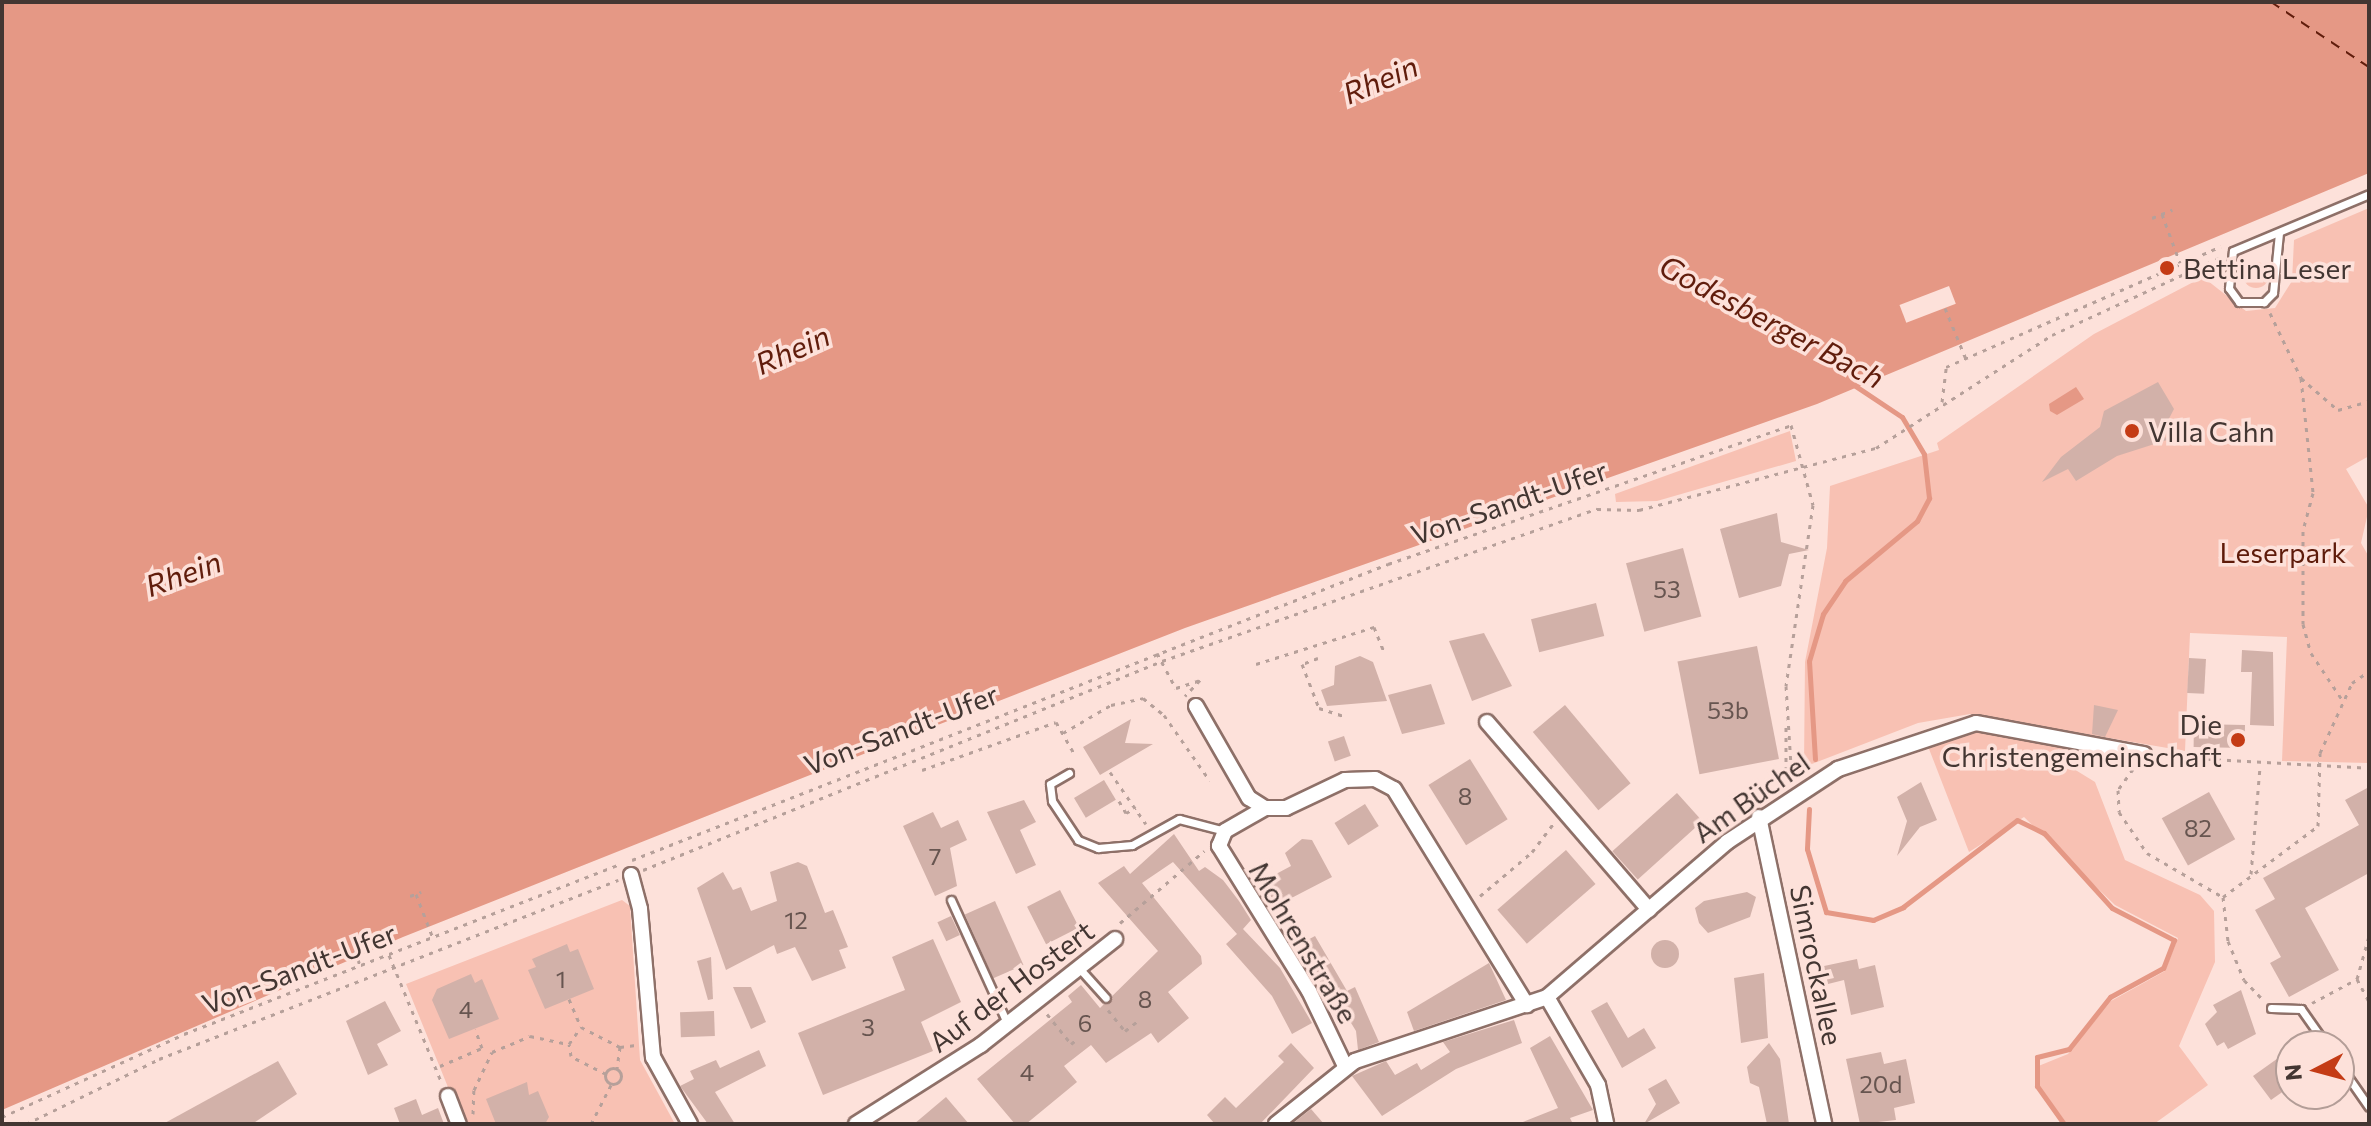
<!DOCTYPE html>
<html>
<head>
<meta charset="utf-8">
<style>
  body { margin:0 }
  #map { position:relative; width:2371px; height:1126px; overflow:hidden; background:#fde1da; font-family:Commissioner,sans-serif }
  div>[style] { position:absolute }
  .green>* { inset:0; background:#f8c1b3 }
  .round { border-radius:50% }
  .water>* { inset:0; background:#e59885 }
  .pier>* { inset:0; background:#fde1da; transform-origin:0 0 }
  .stream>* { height:5px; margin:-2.5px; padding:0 2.5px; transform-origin:2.5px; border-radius:2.5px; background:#e59885 }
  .ferry>* { height:2px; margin-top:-1px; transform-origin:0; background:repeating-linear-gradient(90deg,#611d0c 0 10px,transparent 0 18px) }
  .building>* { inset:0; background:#d2b1a9; transform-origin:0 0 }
  .path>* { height:3px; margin-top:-1.5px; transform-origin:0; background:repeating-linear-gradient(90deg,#b6a09a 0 4px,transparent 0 10px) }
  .path>.ring { margin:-1.5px; padding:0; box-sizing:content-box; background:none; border:3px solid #b6a09a; border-radius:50% }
  .roads { filter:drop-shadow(2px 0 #8e7068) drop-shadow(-2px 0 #8e7068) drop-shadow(0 2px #8e7068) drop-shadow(0 -2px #8e7068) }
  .lane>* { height:7px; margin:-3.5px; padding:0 3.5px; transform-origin:3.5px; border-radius:3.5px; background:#fff }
  .street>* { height:14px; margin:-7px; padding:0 7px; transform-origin:7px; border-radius:7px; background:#fff }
  .dots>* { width:22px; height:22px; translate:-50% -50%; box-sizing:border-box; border:4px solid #fde1da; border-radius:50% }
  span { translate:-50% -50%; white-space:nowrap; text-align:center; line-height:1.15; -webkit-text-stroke:7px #fde1da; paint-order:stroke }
  .number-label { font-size:24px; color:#675550 }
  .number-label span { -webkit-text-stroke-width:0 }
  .poi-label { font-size:28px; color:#433632 }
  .left { translate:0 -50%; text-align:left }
  .right { translate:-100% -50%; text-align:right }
  .street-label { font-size:28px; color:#433632 }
  .park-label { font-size:28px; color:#5e1b0a }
  .water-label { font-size:30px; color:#611d0c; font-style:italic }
  .frame { position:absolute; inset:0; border:4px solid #433632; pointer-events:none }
  .north { position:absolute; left:2275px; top:1030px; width:80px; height:80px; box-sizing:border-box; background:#fde1da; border:2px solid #b39d97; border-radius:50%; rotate:264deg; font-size:22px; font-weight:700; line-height:32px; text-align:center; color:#433632 }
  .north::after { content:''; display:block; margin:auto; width:28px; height:36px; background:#c43b15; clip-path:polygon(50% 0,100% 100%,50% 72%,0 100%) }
</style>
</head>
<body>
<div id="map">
  <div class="green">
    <i style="clip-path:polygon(2369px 208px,2369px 456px,2346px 469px,2369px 508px,2361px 543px,2369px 557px,2369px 763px,2282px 761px,2287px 637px,2190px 633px,2185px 751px,1970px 714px,1918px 723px,1804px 767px,1805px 662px,1827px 548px,1830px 486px,1939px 450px,1937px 443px,2094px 334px,2203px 277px,2246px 311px,2275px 308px,2292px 281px,2294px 240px)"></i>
    <i class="round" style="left:2243px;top:262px;width:26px;height:26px"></i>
    <i style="clip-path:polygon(1790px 431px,1796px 461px,1657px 501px,1616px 502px,1615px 494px)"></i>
    <i style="clip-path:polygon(1969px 727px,2073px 748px,2069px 766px,2095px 782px,2125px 860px,2200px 895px,2214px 911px,2215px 962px,2179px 1046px,2208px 1085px,2154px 1124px,2067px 1124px,2040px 1087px,2036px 1067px,2068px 1054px,2111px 1001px,2165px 971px,2178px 938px,2115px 905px,2024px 817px,1969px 852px,1924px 736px)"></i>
    <i style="clip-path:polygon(622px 900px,630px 906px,640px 1060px,675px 1124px,463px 1124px,406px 984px)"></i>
  </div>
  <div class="water">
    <i style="clip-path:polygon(2369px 2px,2369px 173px,1817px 404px,1185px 628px,805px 777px,403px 937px,2px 1110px,2px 3px)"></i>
    <i style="clip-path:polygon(2076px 387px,2084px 399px,2057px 415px,2050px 411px,2049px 404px)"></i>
  </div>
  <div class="pier">
    <i style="left:1949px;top:286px;width:19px;height:53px;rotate:69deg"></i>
  </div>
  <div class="stream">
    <i style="left:1815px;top:759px;width:98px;rotate:-93.5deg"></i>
    <i style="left:1809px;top:661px;width:49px;rotate:-73.4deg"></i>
    <i style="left:1823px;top:614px;width:40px;rotate:-56deg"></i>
    <i style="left:1845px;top:581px;width:94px;rotate:-39.8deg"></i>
    <i style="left:1917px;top:521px;width:26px;rotate:-62deg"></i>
    <i style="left:1929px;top:498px;width:44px;rotate:-96.5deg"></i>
    <i style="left:1924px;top:454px;width:43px;rotate:-120.7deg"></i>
    <i style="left:1902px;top:417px;width:58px;rotate:-146.3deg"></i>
    <i style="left:1809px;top:809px;width:40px;rotate:92.9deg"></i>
    <i style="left:1807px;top:849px;width:66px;rotate:73.2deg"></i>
    <i style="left:1826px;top:912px;width:48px;rotate:9.7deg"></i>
    <i style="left:1873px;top:920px;width:33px;rotate:-23deg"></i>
    <i style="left:1903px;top:907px;width:143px;rotate:-37.3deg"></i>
    <i style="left:2017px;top:820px;width:30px;rotate:26deg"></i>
    <i style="left:2044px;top:833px;width:101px;rotate:47.8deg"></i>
    <i style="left:2112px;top:908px;width:70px;rotate:27.3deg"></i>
    <i style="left:2174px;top:940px;width:30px;rotate:111deg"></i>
    <i style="left:2163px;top:968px;width:60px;rotate:151.3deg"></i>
    <i style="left:2110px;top:997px;width:66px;rotate:128.3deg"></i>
    <i style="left:2069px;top:1049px;width:33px;rotate:166deg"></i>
    <i style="left:2037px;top:1057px;width:29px;rotate:90deg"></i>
    <i style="left:2037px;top:1086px;width:47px;rotate:54.6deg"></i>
  </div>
  <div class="ferry">
    <i style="left:2271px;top:2px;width:118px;rotate:33.6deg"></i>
  </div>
  <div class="building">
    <i style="clip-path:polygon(2158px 382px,2174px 409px,2162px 432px,2167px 440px,2117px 456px,2076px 481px,2068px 469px,2042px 482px,2061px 457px,2100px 427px,2104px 411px)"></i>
    <i style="clip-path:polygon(1777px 513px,1781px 542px,1809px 550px,1789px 554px,1781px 586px,1739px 598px,1720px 529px)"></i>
    <i style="left:1683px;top:548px;width:71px;height:59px;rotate:75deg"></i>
    <i style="left:1596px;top:603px;width:34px;height:67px;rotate:76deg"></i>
    <i style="clip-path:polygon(1484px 633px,1512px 686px,1472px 701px,1449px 641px)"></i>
    <i style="left:1757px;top:646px;width:115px;height:81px;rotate:79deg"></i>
    <i style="clip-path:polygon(2242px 650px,2273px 652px,2274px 726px,2250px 725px,2252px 672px,2241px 672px)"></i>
    <i style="clip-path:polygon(1360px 656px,1373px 662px,1387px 701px,1327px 706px,1321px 690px,1334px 685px,1335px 666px)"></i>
    <i style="left:2189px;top:658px;width:17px;height:35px;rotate:3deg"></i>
    <i style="clip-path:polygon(1431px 684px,1445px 724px,1402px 734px,1388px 695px)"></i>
    <i style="left:1565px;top:705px;width:102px;height:42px;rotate:50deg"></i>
    <i style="clip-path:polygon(2094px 705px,2118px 710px,2105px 737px,2092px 734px)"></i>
    <i style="clip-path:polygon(1131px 719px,1125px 743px,1153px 744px,1100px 775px,1083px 747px)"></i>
    <i style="left:2194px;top:724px;width:51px;height:23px;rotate:1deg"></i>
    <i style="left:1344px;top:736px;width:21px;height:17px;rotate:71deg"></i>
    <i style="left:1470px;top:759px;width:71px;height:49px;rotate:58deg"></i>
    <i style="left:1104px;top:780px;width:23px;height:35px;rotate:59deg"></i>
    <i style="clip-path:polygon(1921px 782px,1937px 820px,1920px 827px,1897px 856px,1907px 821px,1897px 797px)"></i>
    <i style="clip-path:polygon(2369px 787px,2369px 873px,2305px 908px,2339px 970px,2289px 997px,2270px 963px,2281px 957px,2255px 910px,2275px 899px,2263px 878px,2359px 825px,2345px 800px)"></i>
    <i style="left:2209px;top:792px;width:54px;height:54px;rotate:61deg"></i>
    <i style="left:1677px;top:793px;width:38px;height:87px;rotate:48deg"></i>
    <i style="clip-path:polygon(1024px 800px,1036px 822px,1020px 830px,1036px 865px,1016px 874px,987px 812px)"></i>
    <i style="left:1365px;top:804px;width:26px;height:36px;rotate:58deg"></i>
    <i style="clip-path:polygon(933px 812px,941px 828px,958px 820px,967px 840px,950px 848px,957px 886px,935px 896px,903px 826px)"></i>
    <i style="clip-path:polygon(1174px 834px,1199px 871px,1205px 867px,1223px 880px,1239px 901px,1251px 920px,1243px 929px,1280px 968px,1312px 1023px,1292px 1034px,1272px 996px,1226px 944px,1237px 934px,1173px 862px,1142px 883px,1201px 956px,1202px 964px,1168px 992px,1189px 1018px,1158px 1043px,1151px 1033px,1106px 1063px,1091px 1045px,1064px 1066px,1077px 1082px,1026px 1124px,1015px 1124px,977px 1079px,1072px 1002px,1068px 996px,1081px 985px,1100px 1008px,1158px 951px,1098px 883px,1124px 866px,1130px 874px)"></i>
    <i style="clip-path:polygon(1302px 839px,1312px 840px,1332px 877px,1276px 906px,1263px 881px,1291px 866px,1285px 853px)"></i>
    <i style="left:1566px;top:850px;width:45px;height:91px;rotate:49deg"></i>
    <i style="clip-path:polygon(798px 862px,807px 866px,825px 913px,833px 910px,848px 947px,839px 950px,846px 968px,812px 981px,795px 947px,777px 954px,774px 945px,726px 970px,697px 888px,723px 872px,733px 890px,741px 887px,751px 911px,777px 901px,770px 872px)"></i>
    <i style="left:1060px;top:890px;width:42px;height:37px;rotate:63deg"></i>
    <i style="clip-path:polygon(1747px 892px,1756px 897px,1750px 917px,1708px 933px,1699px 923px,1695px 908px,1704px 901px)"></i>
    <i style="left:995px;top:901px;width:70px;height:33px;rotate:66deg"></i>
    <i style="left:951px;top:916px;width:21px;height:15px;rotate:65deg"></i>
    <i style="clip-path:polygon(1315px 936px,1347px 991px,1355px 987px,1379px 1042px,1358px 1050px,1356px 1031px,1329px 987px,1323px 988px,1302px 943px)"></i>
    <i style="clip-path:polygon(933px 939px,961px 1002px,921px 1022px,933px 1051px,823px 1095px,798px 1033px,905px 990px,892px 957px)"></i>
    <i class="round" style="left:1651px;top:940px;width:28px;height:28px"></i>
    <i style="clip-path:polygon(567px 944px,570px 952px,578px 949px,594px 989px,545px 1009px,528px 970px,536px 967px,532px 959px)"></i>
    <i style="clip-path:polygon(711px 957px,713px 999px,708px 1000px,697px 961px)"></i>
    <i style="clip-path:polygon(1857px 959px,1859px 969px,1875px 965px,1884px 1007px,1851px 1015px,1844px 980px,1828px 984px,1824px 966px)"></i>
    <i style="clip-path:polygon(1489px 963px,1506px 1000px,1414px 1031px,1407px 1012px)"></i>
    <i style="clip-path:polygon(1764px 973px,1768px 1038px,1741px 1043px,1734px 978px)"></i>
    <i style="clip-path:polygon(471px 974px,475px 983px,482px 979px,499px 1019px,449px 1039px,432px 1000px,437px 989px)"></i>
    <i style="clip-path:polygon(733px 987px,751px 987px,766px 1022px,751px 1029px)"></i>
    <i style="clip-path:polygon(2241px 990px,2256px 1034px,2228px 1049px,2224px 1042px,2217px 1046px,2205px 1024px,2217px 1012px,2213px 1005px)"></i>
    <i style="clip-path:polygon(385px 1001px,401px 1031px,377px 1044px,388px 1065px,368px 1075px,346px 1021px)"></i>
    <i style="clip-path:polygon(1607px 1002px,1628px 1038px,1644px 1028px,1656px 1048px,1622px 1068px,1591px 1011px)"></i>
    <i style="left:714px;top:1011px;width:25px;height:34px;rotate:88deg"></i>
    <i style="clip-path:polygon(1514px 1020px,1522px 1043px,1456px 1069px,1382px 1116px,1352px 1076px,1386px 1061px,1395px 1075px,1417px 1063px,1421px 1070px,1450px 1052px,1443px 1042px)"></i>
    <i style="clip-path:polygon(1550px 1036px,1593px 1110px,1570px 1118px,1573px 1124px,1518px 1124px,1558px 1108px,1530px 1048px)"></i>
    <i style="clip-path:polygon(1291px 1043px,1314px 1068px,1260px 1124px,1215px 1124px,1207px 1115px,1225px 1097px,1236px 1108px,1284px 1062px,1278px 1056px)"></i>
    <i style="clip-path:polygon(1769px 1043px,1780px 1059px,1789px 1124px,1767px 1124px,1759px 1087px,1750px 1083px,1747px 1067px)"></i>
    <i style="clip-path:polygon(759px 1050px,766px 1066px,715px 1092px,735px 1124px,708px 1124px,680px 1086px,694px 1079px,690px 1071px,716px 1060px,720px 1068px)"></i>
    <i style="clip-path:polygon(1881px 1052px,1884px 1064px,1906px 1059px,1915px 1103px,1894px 1108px,1896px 1120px,1860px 1124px,1846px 1059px)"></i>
    <i style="clip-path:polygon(2281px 1056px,2291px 1086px,2271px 1100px,2253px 1076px)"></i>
    <i style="clip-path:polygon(278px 1061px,297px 1094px,252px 1124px,163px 1124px)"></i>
    <i style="clip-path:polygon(1666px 1079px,1680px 1103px,1644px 1124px,1656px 1104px,1648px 1089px)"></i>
    <i style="clip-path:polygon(527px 1082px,529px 1095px,538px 1091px,549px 1117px,545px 1124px,496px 1124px,486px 1099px)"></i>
    <i style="clip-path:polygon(946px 1097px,969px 1124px,914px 1124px)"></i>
    <i style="clip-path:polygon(416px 1099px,422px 1115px,438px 1108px,444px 1124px,400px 1124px,394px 1108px)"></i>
    <i style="clip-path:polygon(1311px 1109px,1324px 1124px,1292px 1124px)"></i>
  </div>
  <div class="path">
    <i style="left:2162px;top:214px;width:52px;rotate:69.8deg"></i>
    <i style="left:2152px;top:218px;width:22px;rotate:-22deg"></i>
    <i style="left:1945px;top:308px;width:55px;rotate:67.6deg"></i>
    <i style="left:2270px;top:313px;width:72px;rotate:64.5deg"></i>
    <i style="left:2301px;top:378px;width:116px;rotate:84deg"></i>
    <i style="left:2313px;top:493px;width:39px;rotate:105deg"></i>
    <i style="left:2303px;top:531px;width:93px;rotate:90deg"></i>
    <i style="left:2303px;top:624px;width:30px;rotate:75deg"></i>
    <i style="left:2311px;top:653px;width:58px;rotate:56.3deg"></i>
    <i style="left:2301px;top:378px;width:49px;rotate:40.9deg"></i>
    <i style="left:2338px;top:410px;width:32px;rotate:-16deg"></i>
    <i style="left:1942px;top:402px;width:35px;rotate:-83deg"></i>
    <i style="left:1946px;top:367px;width:300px;rotate:-23.7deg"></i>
    <i style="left:1157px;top:653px;width:40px;rotate:62deg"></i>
    <i style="left:1176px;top:688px;width:25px;rotate:-18deg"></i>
    <i style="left:1200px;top:680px;width:22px;rotate:133deg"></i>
    <i style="left:1318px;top:658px;width:17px;rotate:159deg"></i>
    <i style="left:1302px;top:664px;width:47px;rotate:68.9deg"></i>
    <i style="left:1319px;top:708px;width:26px;rotate:18deg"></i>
    <i style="left:1256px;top:664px;width:124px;rotate:-17.4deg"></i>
    <i style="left:1374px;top:627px;width:29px;rotate:68deg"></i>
    <i style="left:1786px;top:727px;width:56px;rotate:90deg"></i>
    <i style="left:1063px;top:733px;width:56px;rotate:-30.3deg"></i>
    <i style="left:1111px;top:705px;width:33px;rotate:-12deg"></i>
    <i style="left:1143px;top:698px;width:27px;rotate:39deg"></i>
    <i style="left:1164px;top:715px;width:80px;rotate:55.1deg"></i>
    <i style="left:2157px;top:756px;width:212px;rotate:3.2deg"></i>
    <i style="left:2133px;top:769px;width:26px;rotate:126deg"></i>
    <i style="left:2118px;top:790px;width:22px;rotate:87deg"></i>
    <i style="left:2119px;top:812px;width:50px;rotate:55.7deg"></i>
    <i style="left:2147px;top:853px;width:88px;rotate:30.1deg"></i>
    <i style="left:2223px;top:897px;width:44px;rotate:83.5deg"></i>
    <i style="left:2228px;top:941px;width:42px;rotate:67.7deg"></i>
    <i style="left:2244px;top:980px;width:28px;rotate:46deg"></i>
    <i style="left:922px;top:770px;width:142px;rotate:-19.7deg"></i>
    <i style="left:1056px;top:722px;width:38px;rotate:60deg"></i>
    <i style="left:1110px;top:772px;width:63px;rotate:55.3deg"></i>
    <i style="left:1119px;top:801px;width:14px;rotate:60deg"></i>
    <i style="left:1126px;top:813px;width:11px;rotate:-27deg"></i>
    <i style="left:632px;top:860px;width:812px;rotate:-21.38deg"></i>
    <i style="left:1388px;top:564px;width:426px;rotate:-19deg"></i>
    <i style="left:1791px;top:425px;width:83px;rotate:74.6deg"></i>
    <i style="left:1813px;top:505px;width:183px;rotate:98.5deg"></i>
    <i style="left:1786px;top:686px;width:96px;rotate:86.4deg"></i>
    <i style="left:643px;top:870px;width:560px;rotate:-21.93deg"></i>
    <i style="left:1162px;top:661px;width:461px;rotate:-19.3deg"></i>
    <i style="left:1597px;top:509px;width:42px;rotate:1.4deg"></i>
    <i style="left:1639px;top:510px;width:245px;rotate:-14.7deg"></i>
    <i style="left:1876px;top:448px;width:209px;rotate:-32.7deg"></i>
    <i style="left:2052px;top:335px;width:184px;rotate:-24.8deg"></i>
    <i style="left:2251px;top:874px;width:108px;rotate:-85.2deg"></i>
    <i style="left:416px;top:894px;width:47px;rotate:68.9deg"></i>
    <i style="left:410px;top:896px;width:12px;rotate:-20deg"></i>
    <i style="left:1480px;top:896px;width:68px;rotate:-40.2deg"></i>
    <i style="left:1532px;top:852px;width:36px;rotate:-53deg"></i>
    <i style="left:2223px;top:897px;width:119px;rotate:-36.8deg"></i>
    <i style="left:2318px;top:826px;width:73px;rotate:-88.4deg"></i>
    <i style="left:2320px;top:753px;width:77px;rotate:-65.4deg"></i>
    <i style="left:2352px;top:683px;width:21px;rotate:-35deg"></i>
    <i style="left:1120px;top:923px;width:111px;rotate:-40.6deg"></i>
    <i style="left:355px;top:950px;width:16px;rotate:72deg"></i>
    <i style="left:389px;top:955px;width:136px;rotate:67.6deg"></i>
    <i style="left:2357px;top:979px;width:26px;rotate:62deg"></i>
    <i style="left:569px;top:999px;width:30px;rotate:67deg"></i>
    <i style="left:2312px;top:1003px;width:51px;rotate:-28.1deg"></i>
    <i style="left:2357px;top:979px;width:45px;rotate:-74.4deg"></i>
    <i style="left:1108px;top:1010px;width:27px;rotate:51deg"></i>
    <i style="left:1125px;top:1031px;width:18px;rotate:-38deg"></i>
    <i style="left:1047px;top:1014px;width:38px;rotate:51deg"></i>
    <i style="left:1071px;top:1044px;width:6px;rotate:-39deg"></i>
    <i style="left:620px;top:1047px;width:16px;rotate:-7deg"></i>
    <i style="left:440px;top:1066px;width:46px;rotate:-23.2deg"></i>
    <i style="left:482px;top:1048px;width:20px;rotate:-110deg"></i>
    <i class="ring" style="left:605px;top:1068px;width:13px;height:13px"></i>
    <i style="left:606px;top:1074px;width:39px;rotate:-153deg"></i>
    <i style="left:571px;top:1056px;width:12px;rotate:-99deg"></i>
    <i style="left:569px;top:1044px;width:21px;rotate:-55deg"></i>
    <i style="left:581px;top:1027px;width:44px;rotate:27.1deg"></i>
    <i style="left:620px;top:1047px;width:22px;rotate:98deg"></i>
    <i style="left:473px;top:1114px;width:24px;rotate:-88deg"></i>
    <i style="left:474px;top:1090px;width:42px;rotate:-64.7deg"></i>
    <i style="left:492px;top:1052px;width:41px;rotate:-22.8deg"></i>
    <i style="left:530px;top:1036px;width:40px;rotate:12deg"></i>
    <i style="left:2px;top:1117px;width:200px;rotate:-24.5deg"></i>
    <i style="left:184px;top:1034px;width:465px;rotate:-21.3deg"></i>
    <i style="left:26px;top:1124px;width:148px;rotate:-26deg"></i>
    <i style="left:159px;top:1059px;width:493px;rotate:-21.3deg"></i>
    <i style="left:494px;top:1124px;width:6px;rotate:-18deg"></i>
    <i style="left:591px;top:1124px;width:44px;rotate:-62.9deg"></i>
  </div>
  <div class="roads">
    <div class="lane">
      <i style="left:2279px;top:233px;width:60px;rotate:95.7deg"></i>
      <i style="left:2273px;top:293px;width:13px;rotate:135deg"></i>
      <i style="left:2264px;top:302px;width:25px;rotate:180deg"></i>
      <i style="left:2239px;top:302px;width:17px;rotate:-126deg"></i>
      <i style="left:2229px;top:288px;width:37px;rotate:-84deg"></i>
      <i style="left:2233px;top:251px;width:147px;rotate:-22.7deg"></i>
      <i style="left:1069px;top:773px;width:22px;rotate:150deg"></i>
      <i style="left:1050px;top:784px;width:17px;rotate:83deg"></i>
      <i style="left:1052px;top:801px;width:47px;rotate:56.3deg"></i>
      <i style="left:1078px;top:840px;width:22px;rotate:22deg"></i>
      <i style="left:1098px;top:848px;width:34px;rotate:-5deg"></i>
      <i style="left:1132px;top:845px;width:54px;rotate:-29deg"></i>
      <i style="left:1179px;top:819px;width:48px;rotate:14.6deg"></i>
      <i style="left:951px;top:900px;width:137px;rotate:65.5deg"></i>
      <i style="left:1079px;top:968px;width:40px;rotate:48deg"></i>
      <i style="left:2271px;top:1008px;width:30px;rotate:2deg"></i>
      <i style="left:2301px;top:1009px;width:45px;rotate:54.9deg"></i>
      <i style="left:2339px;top:1064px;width:52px;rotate:55.1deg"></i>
    </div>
    <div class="street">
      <i style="left:1196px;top:706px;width:106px;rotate:60.1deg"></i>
      <i style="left:1249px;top:798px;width:19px;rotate:32deg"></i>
      <i style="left:1487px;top:722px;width:248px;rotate:49.2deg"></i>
      <i style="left:1759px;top:817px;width:314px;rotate:78deg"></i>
      <i style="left:631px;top:875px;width:35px;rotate:75deg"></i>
      <i style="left:640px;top:909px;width:149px;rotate:85deg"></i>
      <i style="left:653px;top:1057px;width:77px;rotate:61.1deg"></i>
      <i style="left:1547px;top:997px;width:102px;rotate:59.9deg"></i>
      <i style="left:1598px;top:1085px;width:40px;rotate:78deg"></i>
      <i style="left:1345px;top:1066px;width:83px;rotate:-115.6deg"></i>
      <i style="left:1309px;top:991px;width:171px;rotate:-121.8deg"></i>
      <i style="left:1219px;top:846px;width:16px;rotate:-68deg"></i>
      <i style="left:1225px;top:831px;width:46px;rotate:-29.9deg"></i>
      <i style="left:1265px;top:808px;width:21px"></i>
      <i style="left:1286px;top:808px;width:65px;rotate:-25.4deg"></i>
      <i style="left:1345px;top:780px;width:30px;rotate:-2deg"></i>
      <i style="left:1375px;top:779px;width:21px;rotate:28deg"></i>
      <i style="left:1394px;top:789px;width:254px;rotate:58.4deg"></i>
      <i style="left:448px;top:1096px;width:30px;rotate:69deg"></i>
      <i style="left:856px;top:1124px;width:148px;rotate:-32.3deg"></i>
      <i style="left:981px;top:1045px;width:171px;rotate:-38.3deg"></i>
      <i style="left:1276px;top:1124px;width:101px;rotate:-38.6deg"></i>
      <i style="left:1355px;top:1061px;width:202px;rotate:-18.4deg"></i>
      <i style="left:1547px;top:997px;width:238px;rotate:-40.7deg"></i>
      <i style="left:1727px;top:842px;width:133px;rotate:-33.3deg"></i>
      <i style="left:1838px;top:769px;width:145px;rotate:-18.4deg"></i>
      <i style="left:1976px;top:723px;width:171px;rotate:10.5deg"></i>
    </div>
  </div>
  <div class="dots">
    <i style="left:2167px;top:268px;background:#c43b15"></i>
    <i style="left:2132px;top:431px;background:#c43b15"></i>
    <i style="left:2238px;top:740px;background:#c43b15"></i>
  </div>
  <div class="number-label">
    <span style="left:1667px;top:589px">53</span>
    <span style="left:1728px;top:710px">53b</span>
    <span style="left:1465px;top:796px">8</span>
    <span style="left:2198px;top:828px">82</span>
    <span style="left:935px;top:856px">7</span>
    <span style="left:796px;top:920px">12</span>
    <span style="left:561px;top:979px">1</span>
    <span style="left:1145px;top:999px">8</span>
    <span style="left:466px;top:1009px">4</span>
    <span style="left:1085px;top:1023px">6</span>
    <span style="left:868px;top:1027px">3</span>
    <span style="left:1027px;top:1072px">4</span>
    <span style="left:1881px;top:1084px">20d</span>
  </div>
  <div class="poi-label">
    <span class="left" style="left:2183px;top:268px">Bettina Leser</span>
    <span class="left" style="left:2148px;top:431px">Villa Cahn</span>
    <span class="right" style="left:2222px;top:740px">Die<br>Christengemeinschaft</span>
  </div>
  <div class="street-label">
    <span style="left:1509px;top:502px;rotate:-19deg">Von-Sandt-Ufer</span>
    <span style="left:901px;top:729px;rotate:-21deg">Von-Sandt-Ufer</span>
    <span style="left:1751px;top:797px;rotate:-35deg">Am Büchel</span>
    <span style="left:1304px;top:942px;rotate:59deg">Mohrenstraße</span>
    <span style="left:1817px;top:965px;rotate:78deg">Simrockallee</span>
    <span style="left:299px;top:968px;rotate:-21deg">Von-Sandt-Ufer</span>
    <span style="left:1011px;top:986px;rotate:-37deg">Auf der Hostert</span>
  </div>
  <div class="park-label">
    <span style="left:2283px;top:552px">Leserpark</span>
  </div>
  <div class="water-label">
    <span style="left:1380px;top:79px;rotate:-23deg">Rhein</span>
    <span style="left:1772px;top:321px;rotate:28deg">Godesberger Bach</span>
    <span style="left:792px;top:349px;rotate:-24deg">Rhein</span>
    <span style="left:183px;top:573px;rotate:-20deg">Rhein</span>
  </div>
  <div class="frame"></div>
  <div class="north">N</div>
</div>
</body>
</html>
